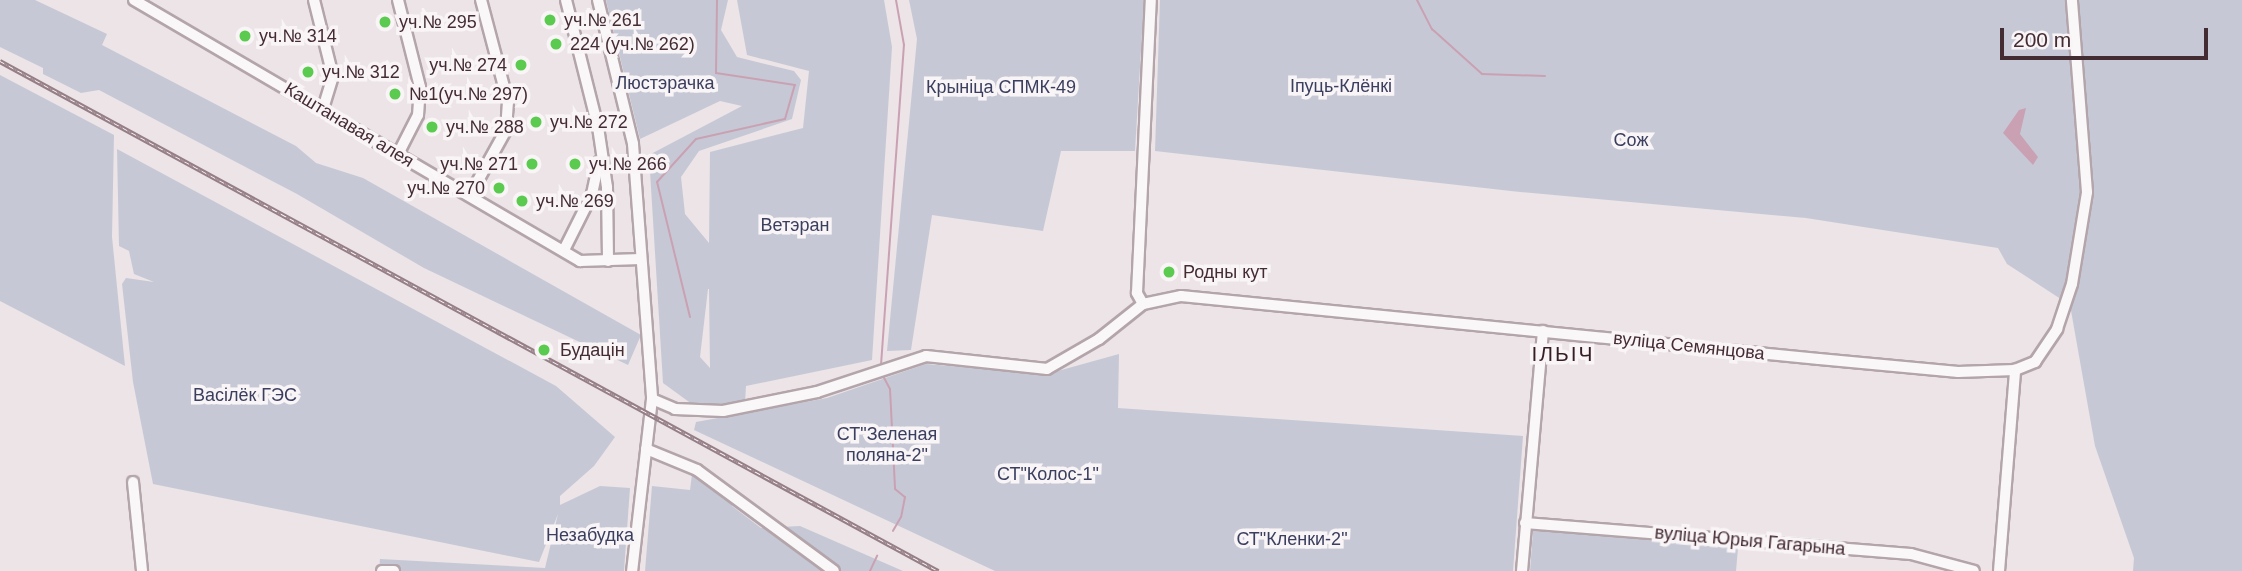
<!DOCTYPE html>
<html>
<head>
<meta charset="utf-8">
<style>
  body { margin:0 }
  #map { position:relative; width:2242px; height:571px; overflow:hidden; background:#ece4e7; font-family:Helvetica,sans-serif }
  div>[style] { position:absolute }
  .green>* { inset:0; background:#c6c9d5 }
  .water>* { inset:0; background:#caa1b2 }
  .stream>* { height:2px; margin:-1px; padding:0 1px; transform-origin:1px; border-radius:1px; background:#caa1b2 }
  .roads { filter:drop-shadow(2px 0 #b3a5aa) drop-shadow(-2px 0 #b3a5aa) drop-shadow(0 2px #b3a5aa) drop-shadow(0 -2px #b3a5aa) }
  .minor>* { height:10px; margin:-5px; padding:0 5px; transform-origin:5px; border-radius:5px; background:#faf7f8 }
  .rail>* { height:4.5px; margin-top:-2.25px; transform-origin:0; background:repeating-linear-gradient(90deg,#f9f4f6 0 5px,#957e85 0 10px); box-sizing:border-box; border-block:2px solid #957e85 }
  .dots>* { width:19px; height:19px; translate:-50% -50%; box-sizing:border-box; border:4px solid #f9f4f6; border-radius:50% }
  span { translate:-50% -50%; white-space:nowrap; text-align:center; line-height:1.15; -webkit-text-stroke:7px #f9f4f6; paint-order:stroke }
  .poi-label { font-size:18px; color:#442c33 }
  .left { translate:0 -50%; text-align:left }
  .right { translate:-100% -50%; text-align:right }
  .park-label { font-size:18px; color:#3a3e5f }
  .street-label { font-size:18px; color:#442c33 }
  .quarter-label { font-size:21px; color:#351e24; letter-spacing:2px }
  .scale { position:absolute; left:2000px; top:28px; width:208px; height:32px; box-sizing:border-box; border:4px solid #442c33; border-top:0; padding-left:9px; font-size:21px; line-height:24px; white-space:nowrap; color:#442c33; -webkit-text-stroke:5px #f9f4f6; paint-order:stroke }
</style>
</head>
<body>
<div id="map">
  <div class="green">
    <i style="clip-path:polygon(0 0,35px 0,107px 34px,102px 45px,296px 146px,316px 163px,363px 178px,641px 335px,628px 365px,424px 268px,297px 194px,99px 90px,81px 93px,43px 74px,43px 68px,0 47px)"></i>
    <i style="clip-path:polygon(evenodd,606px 0,728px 0,721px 30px,737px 57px,794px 71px,801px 80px,792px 119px,699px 151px,681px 177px,685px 214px,709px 243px,710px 152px,803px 128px,809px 71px,747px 55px,737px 0,884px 0,892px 47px,872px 360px,746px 386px,745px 403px,696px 407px,663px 383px,649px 155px,742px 106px,720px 101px,640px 139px,606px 0,708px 289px,709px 289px,710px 368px,700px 357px,708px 289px)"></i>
    <i style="clip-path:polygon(909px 0,1144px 0,1135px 151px,1061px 151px,1043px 231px,932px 215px,911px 350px,887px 351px,917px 39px)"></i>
    <i style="clip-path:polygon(1160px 0,2242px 0,2242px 571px,2133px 571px,2134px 558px,2095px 446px,2070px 305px,2007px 264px,1998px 248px,1806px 218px,1520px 192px,1155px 151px)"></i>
    <i style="clip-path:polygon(0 75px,114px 135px,112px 237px,125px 366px,0 301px)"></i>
    <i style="clip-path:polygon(117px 149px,556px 386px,615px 437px,594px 466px,560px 496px,560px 505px,600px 486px,630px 488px,624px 571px,379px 571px,380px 559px,545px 568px,558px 514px,539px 562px,153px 484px,133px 382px,122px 284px,126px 278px,154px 282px,134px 274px,129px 251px,119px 246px)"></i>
    <i style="clip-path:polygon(1119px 354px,1118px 408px,1523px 436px,1513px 571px,995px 571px,694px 430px,696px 422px,827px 398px,926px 364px,1047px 374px)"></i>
    <i style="clip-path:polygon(692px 474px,732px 501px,732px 506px,761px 528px,800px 526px,903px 571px,645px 571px,652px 486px,690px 490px)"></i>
    <i style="clip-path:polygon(1533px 530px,1738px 548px,1736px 571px,1530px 571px)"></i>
  </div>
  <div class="water">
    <i style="clip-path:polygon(2026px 108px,2020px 134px,2038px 157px,2033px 165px,2003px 133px,2019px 110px)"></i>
  </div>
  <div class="stream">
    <i style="left:1417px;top:0;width:33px;rotate:63deg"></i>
    <i style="left:1432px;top:29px;width:67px;rotate:42deg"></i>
    <i style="left:1482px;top:74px;width:63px;rotate:1.8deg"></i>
    <i style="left:690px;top:317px;width:139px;rotate:-103.7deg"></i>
    <i style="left:657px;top:182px;width:58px;rotate:-47.8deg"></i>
    <i style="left:696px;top:139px;width:91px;rotate:-12.7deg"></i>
    <i style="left:785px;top:119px;width:35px;rotate:-74deg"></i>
    <i style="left:795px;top:85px;width:80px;rotate:-171.4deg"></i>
    <i style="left:716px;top:73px;width:73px;rotate:-89.2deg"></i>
    <i style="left:881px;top:365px;width:321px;rotate:-85.9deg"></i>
    <i style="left:904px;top:45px;width:46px;rotate:-100.1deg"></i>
    <i style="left:882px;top:374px;width:17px;rotate:62deg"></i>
    <i style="left:890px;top:389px;width:100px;rotate:87.1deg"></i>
    <i style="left:895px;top:489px;width:13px;rotate:39deg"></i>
    <i style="left:905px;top:497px;width:20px;rotate:101deg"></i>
    <i style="left:901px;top:517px;width:16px;rotate:120deg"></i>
    <i style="left:870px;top:571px;width:17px;rotate:-65deg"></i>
  </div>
  <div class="roads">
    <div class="minor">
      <i style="left:134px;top:0;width:517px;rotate:30.34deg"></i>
      <i style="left:580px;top:261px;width:61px;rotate:-1.9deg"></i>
      <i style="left:314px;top:0;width:78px;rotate:76deg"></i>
      <i style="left:333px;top:76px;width:34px;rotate:107deg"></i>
      <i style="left:398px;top:0;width:90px;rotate:75.8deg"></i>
      <i style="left:420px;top:87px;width:28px;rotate:94deg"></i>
      <i style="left:418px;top:115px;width:44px;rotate:117.1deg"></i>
      <i style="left:566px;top:0;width:131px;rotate:75.9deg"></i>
      <i style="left:598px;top:127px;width:61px;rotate:81.5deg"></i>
      <i style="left:607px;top:187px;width:74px;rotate:89.2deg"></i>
      <i style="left:598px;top:0;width:148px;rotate:76.3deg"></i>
      <i style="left:633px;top:144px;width:256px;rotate:85.7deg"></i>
      <i style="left:652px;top:399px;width:173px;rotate:96.6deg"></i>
      <i style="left:470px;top:195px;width:74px;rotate:-61deg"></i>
      <i style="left:506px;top:130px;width:28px;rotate:-86deg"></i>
      <i style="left:508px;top:102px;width:106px;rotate:-104.8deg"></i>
      <i style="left:564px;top:250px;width:63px;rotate:-63.4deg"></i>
      <i style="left:592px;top:194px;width:33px;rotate:-78deg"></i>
      <i style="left:1143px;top:304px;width:13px;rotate:-119deg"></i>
      <i style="left:1137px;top:293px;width:293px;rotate:-87.3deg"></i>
      <i style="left:652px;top:399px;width:25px;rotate:23deg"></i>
      <i style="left:675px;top:409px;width:48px;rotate:2.4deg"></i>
      <i style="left:723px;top:411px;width:96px;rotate:-11.4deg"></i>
      <i style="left:817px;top:392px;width:115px;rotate:-18.3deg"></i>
      <i style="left:926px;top:356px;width:122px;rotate:6.1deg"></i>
      <i style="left:1047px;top:369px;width:60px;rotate:-30deg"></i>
      <i style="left:1099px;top:339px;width:56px;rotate:-38.5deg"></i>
      <i style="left:1143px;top:304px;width:39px;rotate:-12deg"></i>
      <i style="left:1181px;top:296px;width:641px;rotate:5.64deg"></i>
      <i style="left:1819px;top:359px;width:140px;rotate:5.3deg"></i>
      <i style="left:1958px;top:372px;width:57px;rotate:-2deg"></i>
      <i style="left:2015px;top:370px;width:22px;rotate:-22deg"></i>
      <i style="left:2035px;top:362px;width:40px;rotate:-56deg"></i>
      <i style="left:2057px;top:329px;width:47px;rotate:-71.6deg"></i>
      <i style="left:2072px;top:284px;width:93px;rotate:-80.7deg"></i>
      <i style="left:2087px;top:192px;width:193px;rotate:-94.5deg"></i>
      <i style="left:646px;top:449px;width:55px;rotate:22.4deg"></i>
      <i style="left:697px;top:470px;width:170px;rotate:36.4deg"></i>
      <i style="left:133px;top:482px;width:89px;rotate:84.2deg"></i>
      <i style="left:1525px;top:523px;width:387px;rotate:4.6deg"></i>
      <i style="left:1911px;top:554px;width:65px;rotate:15.1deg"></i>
      <i style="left:382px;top:571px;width:12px"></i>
      <i style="left:1522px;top:571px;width:241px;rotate:-85deg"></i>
      <i style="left:1999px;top:571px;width:202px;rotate:-85.4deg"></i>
    </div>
  </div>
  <div class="rail">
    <i style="left:0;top:61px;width:1068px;rotate:28.53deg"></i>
  </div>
  <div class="dots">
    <i style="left:550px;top:20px;background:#5acb4f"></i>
    <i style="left:385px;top:22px;background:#5acb4f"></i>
    <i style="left:245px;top:36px;background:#5acb4f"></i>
    <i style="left:556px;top:44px;background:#5acb4f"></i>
    <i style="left:521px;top:65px;background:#5acb4f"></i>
    <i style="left:308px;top:72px;background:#5acb4f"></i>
    <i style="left:395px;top:94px;background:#5acb4f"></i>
    <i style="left:536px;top:122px;background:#5acb4f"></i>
    <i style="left:432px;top:127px;background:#5acb4f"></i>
    <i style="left:532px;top:164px;background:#5acb4f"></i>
    <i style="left:575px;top:164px;background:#5acb4f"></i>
    <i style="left:499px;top:188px;background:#5acb4f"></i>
    <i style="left:522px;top:201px;background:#5acb4f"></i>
    <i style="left:1169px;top:272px;background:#5acb4f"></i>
    <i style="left:544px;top:350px;background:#5acb4f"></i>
  </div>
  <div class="poi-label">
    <span class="left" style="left:564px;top:20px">уч.№ 261</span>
    <span class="left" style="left:399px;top:22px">уч.№ 295</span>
    <span class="left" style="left:259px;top:36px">уч.№ 314</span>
    <span class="left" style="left:570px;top:44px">224 (уч.№ 262)</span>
    <span class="right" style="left:507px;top:65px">уч.№ 274</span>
    <span class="left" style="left:322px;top:72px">уч.№ 312</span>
    <span class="left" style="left:409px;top:94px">№1(уч.№ 297)</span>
    <span class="left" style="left:550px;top:122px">уч.№ 272</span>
    <span class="left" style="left:446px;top:127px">уч.№ 288</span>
    <span class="right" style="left:518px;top:164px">уч.№ 271</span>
    <span class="left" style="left:589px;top:164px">уч.№ 266</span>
    <span class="right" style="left:485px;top:188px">уч.№ 270</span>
    <span class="left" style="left:536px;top:201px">уч.№ 269</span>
    <span class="left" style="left:1183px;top:272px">Родны кут</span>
    <span class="left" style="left:560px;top:350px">Будацін</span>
  </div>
  <div class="park-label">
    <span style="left:665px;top:83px">Люстэрачка</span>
    <span style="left:1341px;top:86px">Іпуць-Клёнкі</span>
    <span style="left:1001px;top:87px">Крыніца СПМК-49</span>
    <span style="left:1631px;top:140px">Сож</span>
    <span style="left:795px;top:225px">Ветэран</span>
    <span style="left:245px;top:395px">Васілёк ГЭС</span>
    <span style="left:887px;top:445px">СТ"Зеленая<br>поляна-2"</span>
    <span style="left:1048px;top:474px">СТ"Колос-1"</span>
    <span style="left:590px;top:535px">Незабудка</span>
    <span style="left:1292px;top:539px">СТ"Кленки-2"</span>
  </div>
  <div class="street-label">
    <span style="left:349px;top:125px;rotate:31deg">Каштанавая алея</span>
    <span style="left:1689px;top:346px;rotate:6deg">вуліца Семянцова</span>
    <span style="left:1750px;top:541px;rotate:5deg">вуліца Юрыя Гагарына</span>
  </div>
  <div class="quarter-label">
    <span style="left:1563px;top:354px">ІЛЬІЧ</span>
  </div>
  <div class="scale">200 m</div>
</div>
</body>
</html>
